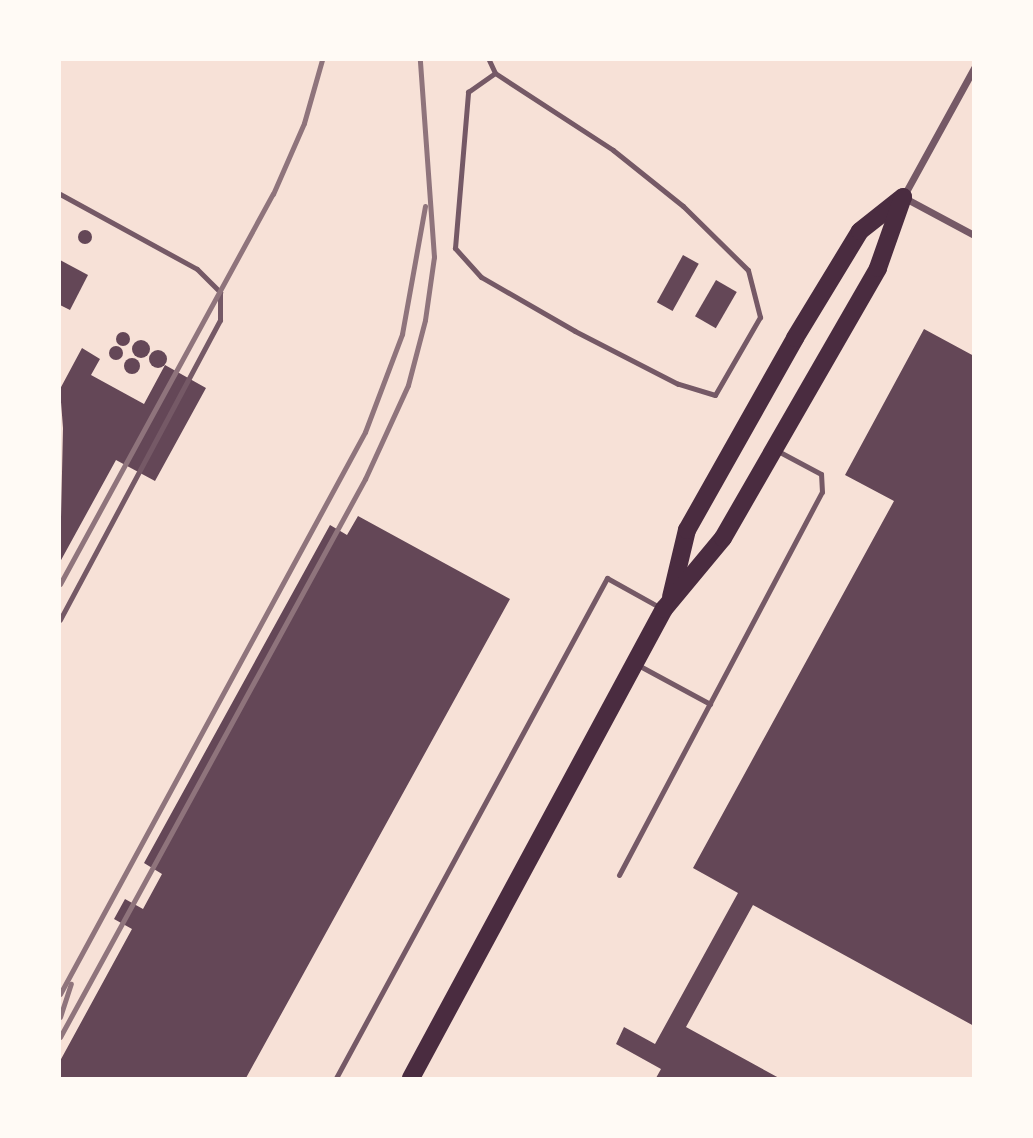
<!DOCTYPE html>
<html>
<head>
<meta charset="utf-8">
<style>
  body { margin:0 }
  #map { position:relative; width:1033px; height:1138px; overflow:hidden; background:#f7e1d7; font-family:"Noto Sans",sans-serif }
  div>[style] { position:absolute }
  .building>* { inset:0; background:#644757; transform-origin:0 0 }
  .round { border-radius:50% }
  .service>* { height:5px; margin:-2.5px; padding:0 2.5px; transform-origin:2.5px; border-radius:2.5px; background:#755966 }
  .minor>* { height:7px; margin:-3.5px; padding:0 3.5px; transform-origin:3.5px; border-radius:3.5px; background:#755966 }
  .primary>* { height:18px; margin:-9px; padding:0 9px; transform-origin:9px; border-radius:9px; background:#4a2c40 }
  .rail>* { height:5px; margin:-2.5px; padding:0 2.5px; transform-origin:2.5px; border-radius:2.5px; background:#8f747c }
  span { translate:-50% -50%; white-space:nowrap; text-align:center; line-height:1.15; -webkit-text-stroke:5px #fffaf5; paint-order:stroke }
  .frame { position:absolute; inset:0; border:61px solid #fffaf5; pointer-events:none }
</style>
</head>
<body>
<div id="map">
  <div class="building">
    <i class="round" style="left:78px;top:230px;width:14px;height:14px"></i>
    <i style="left:683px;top:255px;width:18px;height:54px;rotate:29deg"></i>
    <i style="clip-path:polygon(60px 260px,88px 275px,70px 310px,60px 305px)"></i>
    <i style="left:716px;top:280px;width:24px;height:42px;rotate:30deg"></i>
    <i style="clip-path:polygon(924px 329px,974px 356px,974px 1026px,753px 905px,686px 1027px,779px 1078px,656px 1078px,661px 1069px,616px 1044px,624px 1027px,655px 1044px,738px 893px,693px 868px,894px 501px,845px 475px)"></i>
    <i class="round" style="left:116px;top:332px;width:14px;height:14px"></i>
    <i class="round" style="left:132px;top:340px;width:18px;height:18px"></i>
    <i class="round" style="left:109px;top:346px;width:14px;height:14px"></i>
    <i style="clip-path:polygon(82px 348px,100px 359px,91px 375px,144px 404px,165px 365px,206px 388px,155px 481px,116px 460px,60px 562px,63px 428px,60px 389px)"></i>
    <i class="round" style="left:149px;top:350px;width:18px;height:18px"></i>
    <i class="round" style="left:124px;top:358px;width:16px;height:16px"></i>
    <i style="clip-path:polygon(358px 516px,510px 599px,246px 1078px,60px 1078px,60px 1061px,132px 929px,114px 919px,125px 899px,143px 909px,162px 874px,144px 863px,330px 525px,347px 535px)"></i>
  </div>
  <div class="service">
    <i style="left:489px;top:60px;width:14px;rotate:65deg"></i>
    <i style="left:495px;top:73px;width:141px;rotate:33.1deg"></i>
    <i style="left:613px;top:150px;width:90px;rotate:38.7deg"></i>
    <i style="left:683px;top:206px;width:91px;rotate:44.6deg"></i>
    <i style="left:748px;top:270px;width:49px;rotate:75.7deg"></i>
    <i style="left:760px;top:317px;width:90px;rotate:120deg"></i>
    <i style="left:715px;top:395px;width:39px;rotate:-163deg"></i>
    <i style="left:678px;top:384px;width:116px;rotate:-152.8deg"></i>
    <i style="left:575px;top:331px;width:108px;rotate:-150.1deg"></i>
    <i style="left:481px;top:277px;width:39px;rotate:-132deg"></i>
    <i style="left:455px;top:248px;width:157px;rotate:-85.2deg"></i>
    <i style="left:468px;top:92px;width:33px;rotate:-35deg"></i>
    <i style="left:60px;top:194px;width:156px;rotate:28.7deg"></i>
    <i style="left:197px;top:269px;width:33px;rotate:45deg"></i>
    <i style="left:220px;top:292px;width:28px;rotate:90deg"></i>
    <i style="left:220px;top:320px;width:340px;rotate:118.1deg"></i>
    <i style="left:638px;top:665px;width:82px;rotate:28.4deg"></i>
    <i style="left:619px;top:875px;width:433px;rotate:-62.1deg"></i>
    <i style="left:822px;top:492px;width:18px;rotate:-93deg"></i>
    <i style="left:821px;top:474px;width:51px;rotate:-151.9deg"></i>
    <i style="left:336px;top:1078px;width:569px;rotate:-61.54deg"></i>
    <i style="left:607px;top:578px;width:62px;rotate:29.1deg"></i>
  </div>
  <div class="minor">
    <i style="left:974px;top:68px;width:147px;rotate:118.8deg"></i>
    <i style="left:903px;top:197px;width:81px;rotate:28.2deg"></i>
  </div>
  <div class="primary">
    <i style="left:671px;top:597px;width:69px;rotate:-76.6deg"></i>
    <i style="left:687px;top:530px;width:220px;rotate:-60.6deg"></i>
    <i style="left:795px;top:338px;width:125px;rotate:-58.7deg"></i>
    <i style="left:860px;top:231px;width:55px;rotate:-38.3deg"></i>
    <i style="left:411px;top:1078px;width:533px;rotate:-61.66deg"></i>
    <i style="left:664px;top:609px;width:92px;rotate:-50.3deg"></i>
    <i style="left:723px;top:538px;width:311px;rotate:-60.1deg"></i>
    <i style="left:878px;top:268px;width:75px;rotate:-70.6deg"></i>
  </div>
  <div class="rail">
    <i style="left:60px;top:584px;width:444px;rotate:-61.4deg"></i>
    <i style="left:273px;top:194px;width:77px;rotate:-66.4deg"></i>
    <i style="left:304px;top:123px;width:66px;rotate:-74.1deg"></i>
    <i style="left:60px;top:994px;width:639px;rotate:-61.51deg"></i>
    <i style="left:365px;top:432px;width:105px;rotate:-69.3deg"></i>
    <i style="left:402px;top:334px;width:130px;rotate:-79.8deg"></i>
    <i style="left:60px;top:1017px;width:35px;rotate:-72deg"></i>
    <i style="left:60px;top:1037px;width:636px;rotate:-61.34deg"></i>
    <i style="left:365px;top:479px;width:103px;rotate:-65.4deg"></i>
    <i style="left:408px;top:385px;width:67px;rotate:-75.3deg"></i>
    <i style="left:425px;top:320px;width:64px;rotate:-81.9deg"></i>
    <i style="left:434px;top:257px;width:197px;rotate:-94.1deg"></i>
  </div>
  <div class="frame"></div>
</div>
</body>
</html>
